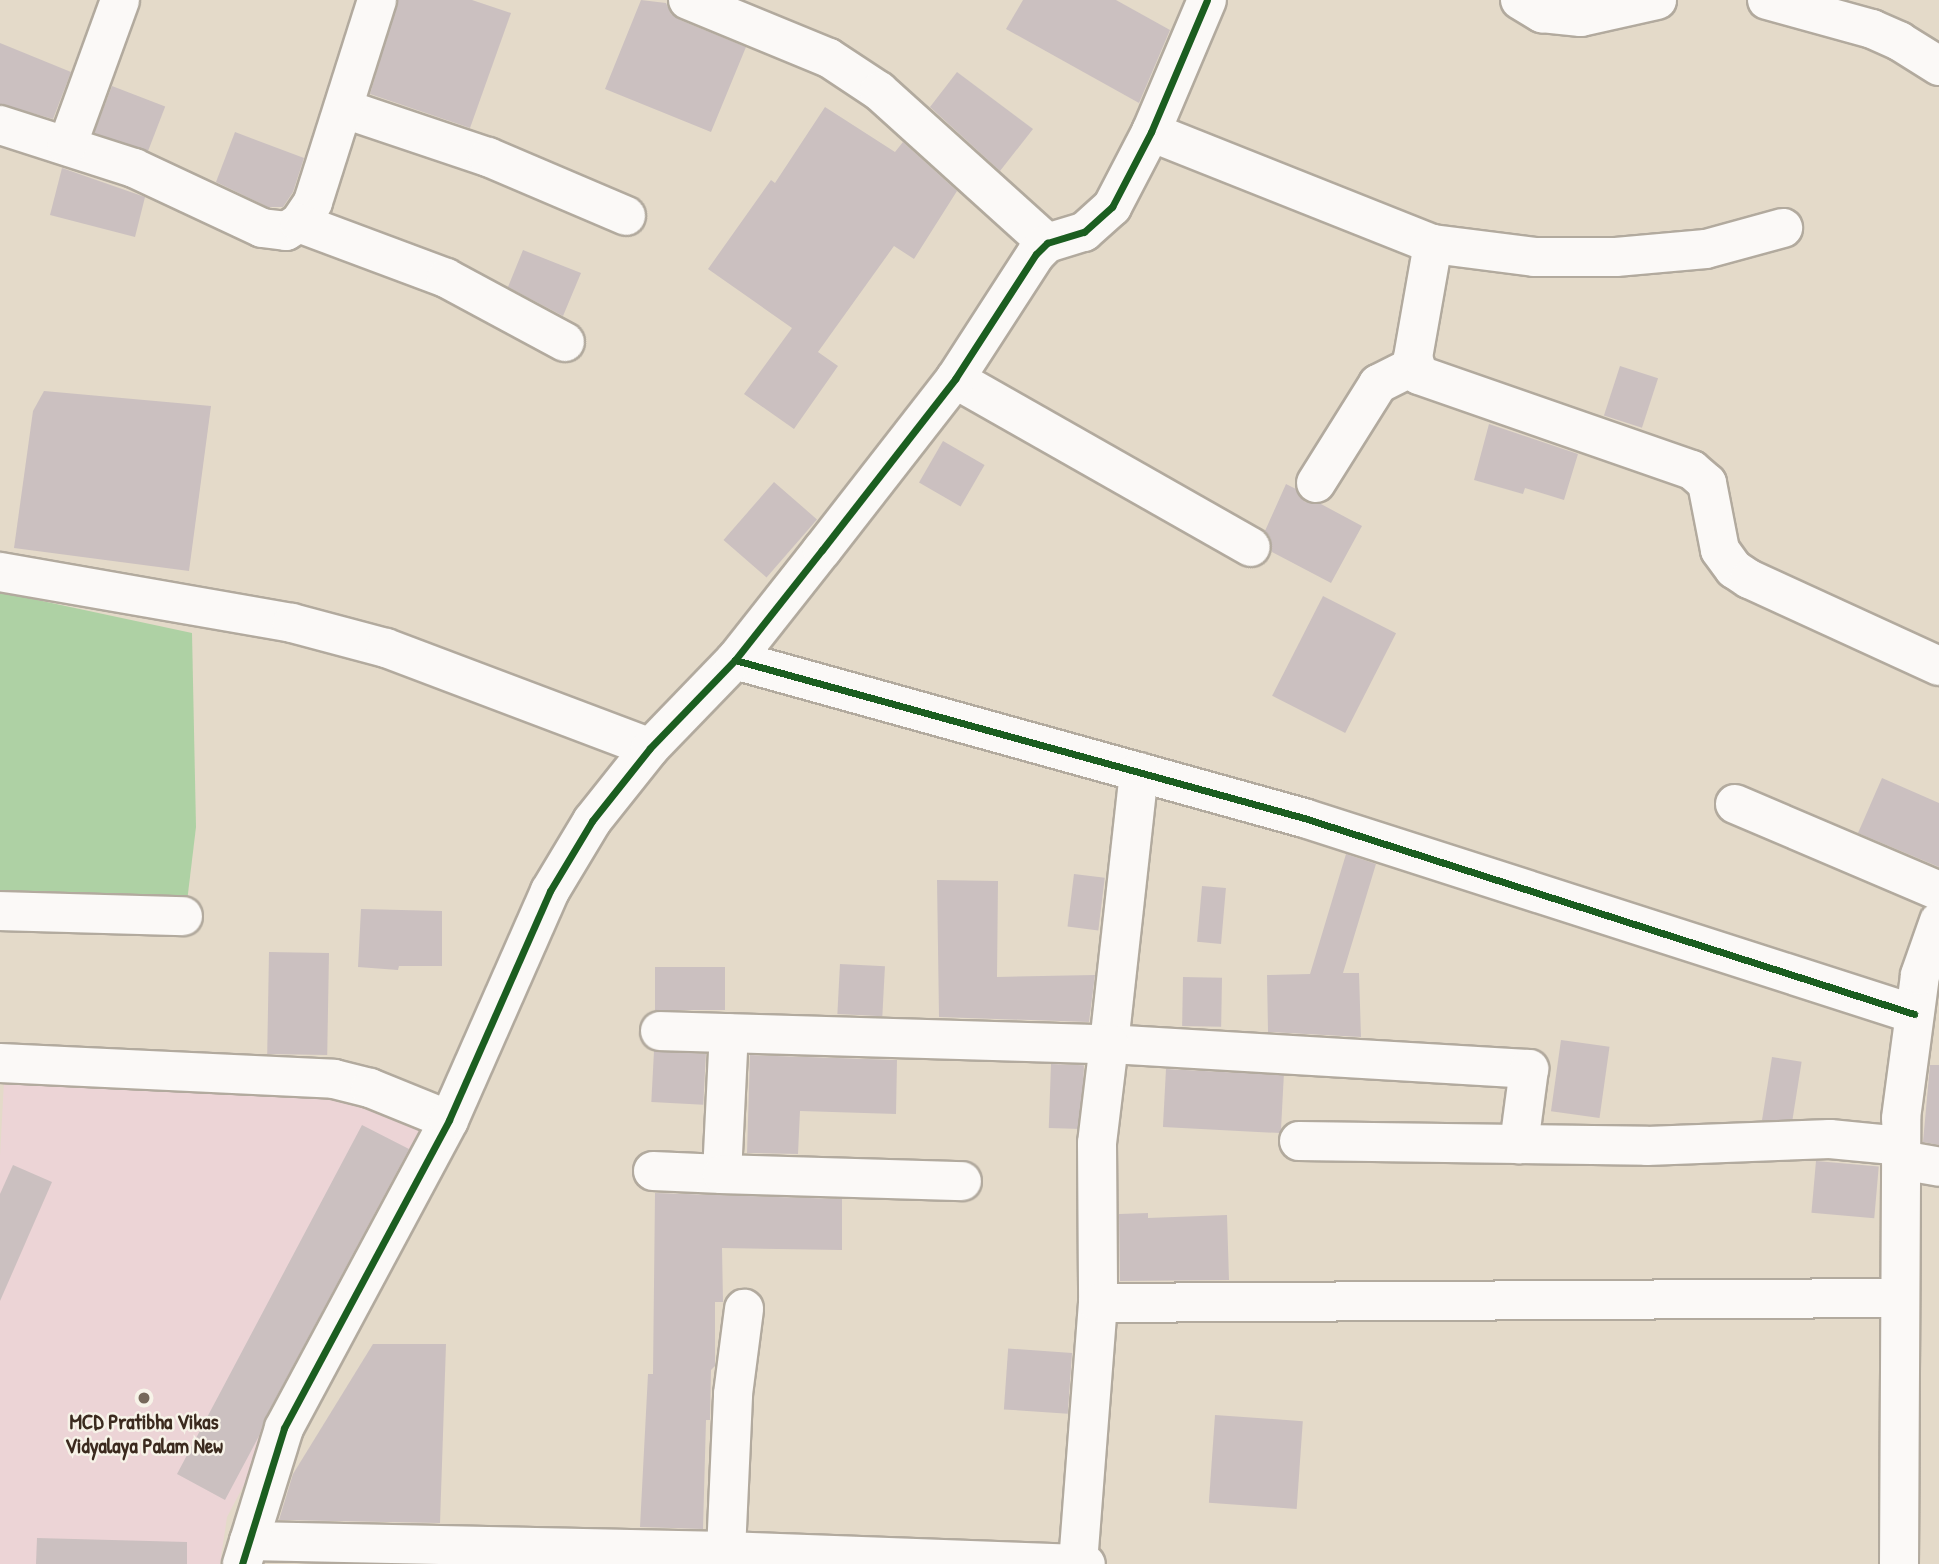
<!DOCTYPE html>
<html>
<head>
<meta charset="utf-8">
<style>
  body { margin:0 }
  #map { position:relative; width:1939px; height:1564px; overflow:hidden; background:#e4dac9; font-family:"Patrick Hand",sans-serif }
  div>[style] { position:absolute }
  .built>* { inset:0; background:#ecd4d6 }
  .green>* { inset:0; background:#aed1a4 }
  .building>* { inset:0; background:#cbc0c0; transform-origin:0 0 }
  .roads { filter:drop-shadow(2px 0 #b2aa9e) drop-shadow(-2px 0 #b2aa9e) drop-shadow(0 2px #b2aa9e) drop-shadow(0 -2px #b2aa9e) }
  .minor>* { height:38px; margin:-19px; padding:0 19px; transform-origin:19px; border-radius:19px; background:#fbf9f7 }
  .cycleway>* { height:7px; margin:-3.5px; padding:0 3.5px; transform-origin:3.5px; border-radius:3.5px; background:#1b5e20 }
  .dots>* { width:19px; height:19px; translate:-50% -50%; box-sizing:border-box; border:4px solid #f7f3e8; border-radius:50% }
  span { translate:-50% -50%; white-space:nowrap; text-align:center; line-height:1.15; -webkit-text-stroke:5px #f7f3e8; paint-order:stroke }
  .poi-label { font-size:21px; color:#3b2a1e; font-weight:700 }
</style>
</head>
<body>
<div id="map">
  <div class="built">
    <i style="clip-path:polygon(4px 1081px,346px 1097px,433px 1126px,227px 1517px,220px 1564px,0 1564px,0 1156px)"></i>
  </div>
  <div class="green">
    <i style="clip-path:polygon(0 592px,192px 633px,196px 827px,186px 910px,0 926px)"></i>
  </div>
  <div class="building">
    <i style="clip-path:polygon(398px 0,472px 0,511px 13px,470px 128px,370px 94px)"></i>
    <i style="clip-path:polygon(641px 0,666px 3px,671px 14px,680px 20px,746px 47px,711px 132px,605px 89px)"></i>
    <i style="clip-path:polygon(1023px 0,1116px 0,1170px 30px,1139px 103px,1006px 29px)"></i>
    <i style="clip-path:polygon(0 43px,71px 72px,53px 119px,0 104px)"></i>
    <i style="clip-path:polygon(957px 72px,1033px 129px,1000px 171px,930px 107px)"></i>
    <i style="left:112px;top:86px;width:57px;height:50px;rotate:21deg"></i>
    <i style="clip-path:polygon(825px 107px,895px 152px,903px 142px,957px 191px,914px 259px,894px 246px,818px 352px,838px 366px,794px 429px,744px 394px,792px 328px,708px 269px,771px 180px,775px 183px)"></i>
    <i style="clip-path:polygon(235px 132px,304px 158px,293px 192px,283px 207px,268px 207px,216px 182px)"></i>
    <i style="clip-path:polygon(62px 168px,145px 197px,135px 237px,50px 215px)"></i>
    <i style="clip-path:polygon(523px 250px,581px 273px,563px 316px,508px 287px)"></i>
    <i style="left:1620px;top:366px;width:40px;height:52px;rotate:18deg"></i>
    <i style="clip-path:polygon(44px 391px,211px 406px,189px 571px,14px 548px,33px 411px)"></i>
    <i style="clip-path:polygon(1489px 424px,1578px 454px,1564px 500px,1525px 488px,1523px 494px,1474px 480px)"></i>
    <i style="left:943px;top:441px;width:48px;height:48px;rotate:30deg"></i>
    <i style="left:774px;top:482px;width:57px;height:77px;rotate:41deg"></i>
    <i style="clip-path:polygon(1286px 484px,1296px 489px,1305px 502px,1321px 504px,1362px 526px,1331px 583px,1272px 552px,1270px 537px,1265px 531px)"></i>
    <i style="left:1323px;top:596px;width:82px;height:112px;rotate:27deg"></i>
    <i style="clip-path:polygon(1882px 778px,1939px 803px,1939px 867px,1858px 833px)"></i>
    <i style="clip-path:polygon(1346px 854px,1376px 864px,1343px 973px,1359px 973px,1361px 1037px,1268px 1032px,1267px 975px,1310px 974px)"></i>
    <i style="left:1074px;top:874px;width:31px;height:53px;rotate:7deg"></i>
    <i style="clip-path:polygon(937px 880px,998px 881px,997px 977px,1095px 975px,1089px 1022px,939px 1017px)"></i>
    <i style="left:1202px;top:886px;width:24px;height:56px;rotate:5deg"></i>
    <i style="clip-path:polygon(361px 909px,442px 911px,442px 966px,399px 966px,398px 970px,358px 967px)"></i>
    <i style="left:269px;top:952px;width:60px;height:102px;rotate:1deg"></i>
    <i style="left:840px;top:964px;width:45px;height:50px;rotate:3deg"></i>
    <i style="left:655px;top:967px;width:70px;height:43px"></i>
    <i style="left:1183px;top:977px;width:39px;height:49px;rotate:1deg"></i>
    <i style="left:1561px;top:1040px;width:49px;height:72px;rotate:8deg"></i>
    <i style="left:654px;top:1051px;width:52px;height:51px;rotate:3deg"></i>
    <i style="clip-path:polygon(750px 1055px,897px 1060px,896px 1114px,800px 1111px,798px 1154px,747px 1153px)"></i>
    <i style="left:1772px;top:1057px;width:30px;height:64px;rotate:9deg"></i>
    <i style="left:1051px;top:1064px;width:33px;height:64px;rotate:2deg"></i>
    <i style="clip-path:polygon(1930px 1065px,1939px 1065px,1939px 1145px,1923px 1142px)"></i>
    <i style="left:1166px;top:1069px;width:118px;height:58px;rotate:3deg"></i>
    <i style="clip-path:polygon(362px 1125px,409px 1149px,265px 1418px,259px 1436px,225px 1500px,177px 1474px)"></i>
    <i style="left:1816px;top:1161px;width:63px;height:52px;rotate:5deg"></i>
    <i style="clip-path:polygon(13px 1165px,52px 1182px,0 1301px,0 1194px)"></i>
    <i style="clip-path:polygon(655px 1193px,842px 1199px,842px 1250px,722px 1248px,723px 1302px,715px 1302px,715px 1366px,711px 1370px,710px 1420px,706px 1420px,703px 1529px,640px 1527px,648px 1374px,653px 1374px)"></i>
    <i style="clip-path:polygon(1148px 1213px,1148px 1218px,1227px 1215px,1229px 1280px,1120px 1281px,1119px 1214px)"></i>
    <i style="clip-path:polygon(373px 1344px,446px 1344px,440px 1523px,279px 1520px,293px 1474px)"></i>
    <i style="left:1072px;top:1353px;width:61px;height:64px;rotate:94deg"></i>
    <i style="left:1215px;top:1415px;width:88px;height:88px;rotate:4deg"></i>
    <i style="clip-path:polygon(37px 1538px,187px 1542px,187px 1564px,36px 1564px)"></i>
  </div>
  <div class="roads">
    <div class="minor">
      <i style="left:688px;top:0;width:152px;rotate:22.4deg"></i>
      <i style="left:829px;top:58px;width:60px;rotate:33.4deg"></i>
      <i style="left:879px;top:91px;width:227px;rotate:42.1deg"></i>
      <i style="left:1520px;top:0;width:26px;rotate:31deg"></i>
      <i style="left:1542px;top:13px;width:39px;rotate:6deg"></i>
      <i style="left:1581px;top:17px;width:78px;rotate:-12.6deg"></i>
      <i style="left:1767px;top:0;width:109px;rotate:15.4deg"></i>
      <i style="left:1872px;top:29px;width:30px;rotate:24deg"></i>
      <i style="left:1899px;top:41px;width:47px;rotate:32deg"></i>
      <i style="left:345px;top:109px;width:151px;rotate:18.6deg"></i>
      <i style="left:488px;top:157px;width:150px;rotate:23.1deg"></i>
      <i style="left:0;top:125px;width:141px;rotate:17.8deg"></i>
      <i style="left:134px;top:168px;width:141px;rotate:25.1deg"></i>
      <i style="left:262px;top:228px;width:24px;rotate:7deg"></i>
      <i style="left:286px;top:231px;width:15px;rotate:-32deg"></i>
      <i style="left:299px;top:223px;width:25px;rotate:-56deg"></i>
      <i style="left:313px;top:202px;width:212px;rotate:-72.4deg"></i>
      <i style="left:1151px;top:132px;width:303px;rotate:21.7deg"></i>
      <i style="left:1433px;top:244px;width:102px;rotate:7.3deg"></i>
      <i style="left:1534px;top:257px;width:82px"></i>
      <i style="left:1616px;top:257px;width:90px;rotate:-5.1deg"></i>
      <i style="left:1706px;top:249px;width:80px;rotate:-15.3deg"></i>
      <i style="left:67px;top:146px;width:155px;rotate:-70deg"></i>
      <i style="left:299px;top:223px;width:157px;rotate:20.5deg"></i>
      <i style="left:446px;top:278px;width:135px;rotate:28.3deg"></i>
      <i style="left:1433px;top:244px;width:116px;rotate:100deg"></i>
      <i style="left:1413px;top:358px;width:18px;rotate:71deg"></i>
      <i style="left:1419px;top:375px;width:289px;rotate:19.2deg"></i>
      <i style="left:1692px;top:470px;width:20px;rotate:41deg"></i>
      <i style="left:1707px;top:483px;width:68px;rotate:79deg"></i>
      <i style="left:1720px;top:550px;width:24px;rotate:54deg"></i>
      <i style="left:1734px;top:569px;width:18px;rotate:34deg"></i>
      <i style="left:1749px;top:579px;width:209px;rotate:24.6deg"></i>
      <i style="left:955px;top:379px;width:340px;rotate:29.6deg"></i>
      <i style="left:1316px;top:483px;width:117px;rotate:-57.9deg"></i>
      <i style="left:1378px;top:384px;width:40px;rotate:-26.6deg"></i>
      <i style="left:0;top:572px;width:296px;rotate:9.9deg"></i>
      <i style="left:292px;top:623px;width:97px;rotate:14.9deg"></i>
      <i style="left:386px;top:648px;width:282px;rotate:20.7deg"></i>
      <i style="left:735px;top:660px;width:591px;rotate:15.52deg"></i>
      <i style="left:1304px;top:818px;width:641px;rotate:17.81deg"></i>
      <i style="left:1139px;top:772px;width:274px;rotate:96.3deg"></i>
      <i style="left:1109px;top:1044px;width:421px;rotate:3.4deg"></i>
      <i style="left:1529px;top:1069px;width:76px;rotate:97.6deg"></i>
      <i style="left:1735px;top:804px;width:222px;rotate:23.1deg"></i>
      <i style="left:0;top:911px;width:183px;rotate:1.6deg"></i>
      <i style="left:660px;top:1031px;width:449px;rotate:1.7deg"></i>
      <i style="left:1109px;top:1044px;width:100px;rotate:96.9deg"></i>
      <i style="left:1097px;top:1143px;width:160px;rotate:89.6deg"></i>
      <i style="left:1098px;top:1303px;width:262px;rotate:94.4deg"></i>
      <i style="left:0;top:1063px;width:334px;rotate:2.7deg"></i>
      <i style="left:334px;top:1079px;width:37px;rotate:14deg"></i>
      <i style="left:370px;top:1088px;width:85px;rotate:22.1deg"></i>
      <i style="left:1299px;top:1141px;width:348px;rotate:0.8deg"></i>
      <i style="left:1647px;top:1146px;width:183px;rotate:-2.2deg"></i>
      <i style="left:1830px;top:1139px;width:71px;rotate:5.6deg"></i>
      <i style="left:1901px;top:1160px;width:39px;rotate:10deg"></i>
      <i style="left:653px;top:1171px;width:69px;rotate:2.5deg"></i>
      <i style="left:722px;top:1174px;width:141px;rotate:-87.2deg"></i>
      <i style="left:722px;top:1174px;width:240px;rotate:1.7deg"></i>
      <i style="left:1098px;top:1303px;width:802px;rotate:-0.36deg"></i>
      <i style="left:249px;top:1541px;width:477px;rotate:1.2deg"></i>
      <i style="left:726px;top:1551px;width:360px;rotate:2.1deg"></i>
      <i style="left:726px;top:1551px;width:157px;rotate:-87.4deg"></i>
      <i style="left:733px;top:1394px;width:86px;rotate:-82.6deg"></i>
      <i style="left:242px;top:1564px;width:142px;rotate:-72.8deg"></i>
      <i style="left:284px;top:1428px;width:349px;rotate:-61.8deg"></i>
      <i style="left:449px;top:1120px;width:250px;rotate:-66.2deg"></i>
      <i style="left:550px;top:891px;width:82px;rotate:-59deg"></i>
      <i style="left:592px;top:821px;width:93px;rotate:-51.5deg"></i>
      <i style="left:650px;top:748px;width:122px;rotate:-46deg"></i>
      <i style="left:735px;top:660px;width:140px;rotate:-51.7deg"></i>
      <i style="left:822px;top:550px;width:217px;rotate:-52.1deg"></i>
      <i style="left:955px;top:379px;width:149px;rotate:-57.1deg"></i>
      <i style="left:1036px;top:254px;width:16px;rotate:-45deg"></i>
      <i style="left:1047px;top:243px;width:39px;rotate:-17deg"></i>
      <i style="left:1084px;top:232px;width:38px;rotate:-42deg"></i>
      <i style="left:1112px;top:207px;width:85px;rotate:-62.5deg"></i>
      <i style="left:1151px;top:132px;width:143px;rotate:-67deg"></i>
      <i style="left:1899px;top:1564px;width:446px;rotate:-89.7deg"></i>
      <i style="left:1901px;top:1118px;width:144px;rotate:-82.4deg"></i>
      <i style="left:1920px;top:975px;width:57px;rotate:-70.6deg"></i>
    </div>
  </div>
  <div class="cycleway">
    <i style="left:735px;top:660px;width:591px;rotate:15.52deg"></i>
    <i style="left:1304px;top:818px;width:641px;rotate:17.81deg"></i>
    <i style="left:242px;top:1564px;width:142px;rotate:-72.8deg"></i>
    <i style="left:284px;top:1428px;width:349px;rotate:-61.8deg"></i>
    <i style="left:449px;top:1120px;width:250px;rotate:-66.2deg"></i>
    <i style="left:550px;top:891px;width:82px;rotate:-59deg"></i>
    <i style="left:592px;top:821px;width:93px;rotate:-51.5deg"></i>
    <i style="left:650px;top:748px;width:122px;rotate:-46deg"></i>
    <i style="left:735px;top:660px;width:140px;rotate:-51.7deg"></i>
    <i style="left:822px;top:550px;width:217px;rotate:-52.1deg"></i>
    <i style="left:955px;top:379px;width:149px;rotate:-57.1deg"></i>
    <i style="left:1036px;top:254px;width:16px;rotate:-45deg"></i>
    <i style="left:1047px;top:243px;width:39px;rotate:-17deg"></i>
    <i style="left:1084px;top:232px;width:38px;rotate:-42deg"></i>
    <i style="left:1112px;top:207px;width:85px;rotate:-62.5deg"></i>
    <i style="left:1151px;top:132px;width:143px;rotate:-67deg"></i>
  </div>
  <div class="dots">
    <i style="left:144px;top:1398px;background:#76685a"></i>
  </div>
  <div class="poi-label">
    <span style="left:144px;top:1434px">MCD Pratibha Vikas<br>Vidyalaya Palam New</span>
  </div>
</div>
</body>
</html>
